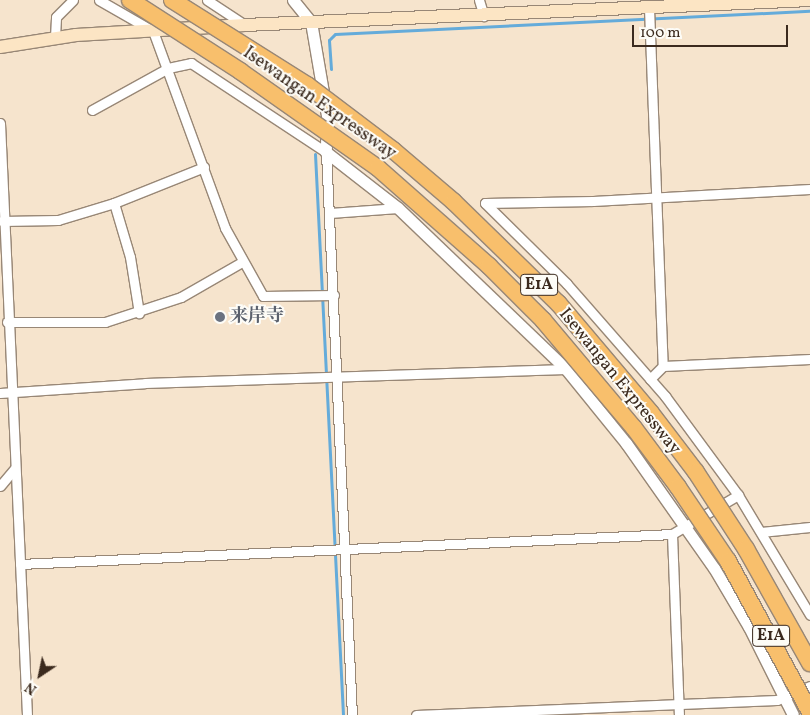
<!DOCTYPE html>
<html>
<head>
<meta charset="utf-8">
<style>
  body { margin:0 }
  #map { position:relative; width:810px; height:715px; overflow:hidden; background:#f6e4cd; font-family:Vollkorn,"Noto Serif JP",serif }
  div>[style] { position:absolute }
  .stream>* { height:3px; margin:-1.5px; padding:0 1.5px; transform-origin:1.5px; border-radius:1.5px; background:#64abda }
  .roads { filter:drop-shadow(1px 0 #988776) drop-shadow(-1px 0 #988776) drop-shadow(0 1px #988776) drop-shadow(0 -1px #988776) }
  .minor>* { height:9px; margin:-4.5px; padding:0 4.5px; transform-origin:4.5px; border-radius:4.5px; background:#fff }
  .tertiary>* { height:11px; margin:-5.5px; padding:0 5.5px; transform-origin:5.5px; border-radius:5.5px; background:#fff }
  .secondary>* { height:12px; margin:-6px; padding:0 6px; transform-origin:6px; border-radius:6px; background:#fce5c4 }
  .bridges { filter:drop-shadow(1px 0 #988776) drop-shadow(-1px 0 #988776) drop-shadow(0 1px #988776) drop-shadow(0 -1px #988776) }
  .motorway-bridge>* { height:16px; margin:-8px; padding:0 8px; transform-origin:8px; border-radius:8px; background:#f8bf6c }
  .dots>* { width:14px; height:14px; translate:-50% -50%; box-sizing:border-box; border:2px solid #fdfcf7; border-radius:50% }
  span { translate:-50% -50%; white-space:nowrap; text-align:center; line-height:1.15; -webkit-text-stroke:4px #fdfcf7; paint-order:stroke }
  .shield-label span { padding:1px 4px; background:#fdfcf7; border:1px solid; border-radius:4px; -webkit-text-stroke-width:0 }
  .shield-label { font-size:16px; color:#3b2a1e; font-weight:700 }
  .street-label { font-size:18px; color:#3b2a1e }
  .worship-label { font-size:18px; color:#5b616d; font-weight:700 }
  .left { translate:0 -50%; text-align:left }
  .north { position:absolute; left:15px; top:650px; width:50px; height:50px; -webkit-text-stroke:4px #fdfcf7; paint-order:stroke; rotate:214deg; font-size:14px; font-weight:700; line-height:20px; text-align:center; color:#3b2a1e }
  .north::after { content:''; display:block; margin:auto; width:18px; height:22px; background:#3b2a1e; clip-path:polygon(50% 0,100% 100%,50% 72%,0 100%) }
  .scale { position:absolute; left:632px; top:25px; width:156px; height:22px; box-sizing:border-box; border:2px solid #3b2a1e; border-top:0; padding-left:6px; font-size:15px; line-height:18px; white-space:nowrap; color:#3b2a1e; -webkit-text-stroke:4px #fdfcf7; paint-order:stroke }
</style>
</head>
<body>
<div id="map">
  <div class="stream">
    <i style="left:331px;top:69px;width:29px;rotate:-94deg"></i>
    <i style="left:329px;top:40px;width:8px;rotate:-45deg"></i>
    <i style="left:335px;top:34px;width:476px;rotate:-2.8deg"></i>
    <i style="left:315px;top:154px;width:562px;rotate:87.14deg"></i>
  </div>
  <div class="roads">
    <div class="minor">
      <i style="left:99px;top:0;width:62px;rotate:29.9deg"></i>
      <i style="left:153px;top:31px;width:210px;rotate:69.9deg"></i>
      <i style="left:225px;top:228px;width:78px;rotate:60.8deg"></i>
      <i style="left:263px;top:296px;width:71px;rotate:-0.8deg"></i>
      <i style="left:207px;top:0;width:45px;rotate:33.3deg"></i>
      <i style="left:479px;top:0;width:17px;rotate:73deg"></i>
      <i style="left:649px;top:8px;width:358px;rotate:87.8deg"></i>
      <i style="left:55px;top:37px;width:20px;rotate:-87deg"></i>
      <i style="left:56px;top:17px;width:24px;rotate:-45deg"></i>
      <i style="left:92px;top:110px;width:87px;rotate:-28.9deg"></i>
      <i style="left:168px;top:68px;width:24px;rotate:-12deg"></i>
      <i style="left:191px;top:63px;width:162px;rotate:33.4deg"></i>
      <i style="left:326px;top:152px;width:564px;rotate:87.36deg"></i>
      <i style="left:0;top:123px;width:593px;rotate:87.39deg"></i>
      <i style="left:114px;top:203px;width:56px;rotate:73.5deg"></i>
      <i style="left:130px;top:257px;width:57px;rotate:80.9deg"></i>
      <i style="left:485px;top:203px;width:115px;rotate:44.6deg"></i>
      <i style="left:567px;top:284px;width:149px;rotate:48.8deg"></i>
      <i style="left:665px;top:396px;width:123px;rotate:53.6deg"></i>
      <i style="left:738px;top:495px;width:140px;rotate:59deg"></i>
      <i style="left:485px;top:203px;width:108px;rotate:-1.1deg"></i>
      <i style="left:593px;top:201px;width:217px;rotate:-3.2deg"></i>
      <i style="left:330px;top:213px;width:68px;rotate:-4.2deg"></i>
      <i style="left:2px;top:221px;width:56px;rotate:-1deg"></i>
      <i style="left:58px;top:220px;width:59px;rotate:-16.9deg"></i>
      <i style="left:114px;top:203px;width:97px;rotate:-21.8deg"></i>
      <i style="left:7px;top:322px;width:98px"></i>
      <i style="left:105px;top:322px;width:80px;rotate:-18.2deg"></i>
      <i style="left:181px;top:297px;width:70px;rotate:-29.8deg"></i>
      <i style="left:650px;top:379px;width:18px;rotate:-45deg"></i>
      <i style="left:663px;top:366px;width:147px;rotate:-2.7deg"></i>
      <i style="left:0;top:393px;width:145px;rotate:-3.9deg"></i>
      <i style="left:145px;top:383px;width:421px;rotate:-1.9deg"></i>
      <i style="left:0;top:486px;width:23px;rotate:-50deg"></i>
      <i style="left:761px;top:532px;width:49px;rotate:-5.8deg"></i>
      <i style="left:672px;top:534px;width:181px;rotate:87.8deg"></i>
      <i style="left:20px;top:564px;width:653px;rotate:-2.63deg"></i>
      <i style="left:672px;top:534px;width:77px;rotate:-30.6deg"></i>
      <i style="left:416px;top:715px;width:361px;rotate:-2.4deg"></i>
      <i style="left:777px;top:700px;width:36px;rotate:-23deg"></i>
    </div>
    <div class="tertiary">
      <i style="left:293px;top:0;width:28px;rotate:51deg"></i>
      <i style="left:311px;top:22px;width:95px;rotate:80.3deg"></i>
      <i style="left:327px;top:116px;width:36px;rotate:92deg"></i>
      <i style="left:326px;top:152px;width:91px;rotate:37.9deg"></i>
      <i style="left:398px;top:208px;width:233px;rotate:43.8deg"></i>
      <i style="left:566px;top:369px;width:95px;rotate:51deg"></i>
      <i style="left:626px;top:443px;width:153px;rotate:54.9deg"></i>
      <i style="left:714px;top:568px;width:69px;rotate:59.3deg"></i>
      <i style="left:749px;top:627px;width:98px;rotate:63.4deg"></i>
    </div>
    <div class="secondary">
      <i style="left:0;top:47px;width:77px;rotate:-9deg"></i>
      <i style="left:76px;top:35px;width:169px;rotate:-3.4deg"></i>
      <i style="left:245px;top:25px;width:566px;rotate:-2.53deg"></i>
    </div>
  </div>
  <div class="bridges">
    <div class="motorway-bridge">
      <i style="left:130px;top:0;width:131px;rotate:32.8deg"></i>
      <i style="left:240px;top:71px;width:169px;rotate:35.1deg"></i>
      <i style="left:378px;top:168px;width:148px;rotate:41.4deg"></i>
      <i style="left:489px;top:266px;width:76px;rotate:45deg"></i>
      <i style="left:543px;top:320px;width:141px;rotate:49.9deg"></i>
      <i style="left:634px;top:428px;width:74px;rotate:53.3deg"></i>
      <i style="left:678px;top:487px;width:89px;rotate:56deg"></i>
      <i style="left:728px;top:561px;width:172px;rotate:61.5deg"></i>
      <i style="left:172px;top:0;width:160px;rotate:32.2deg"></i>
      <i style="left:307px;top:85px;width:108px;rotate:37.1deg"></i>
      <i style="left:393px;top:150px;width:80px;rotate:40.4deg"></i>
      <i style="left:454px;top:202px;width:145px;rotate:44.2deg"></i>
      <i style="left:558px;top:303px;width:144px;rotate:49.8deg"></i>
      <i style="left:651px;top:413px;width:74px;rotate:52.7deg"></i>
      <i style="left:696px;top:472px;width:92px;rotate:57deg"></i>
      <i style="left:746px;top:549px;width:131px;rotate:60.7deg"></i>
    </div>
  </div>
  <div class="dots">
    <i style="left:220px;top:317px;background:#6b7280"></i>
  </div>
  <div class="shield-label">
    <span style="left:539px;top:285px">E1A</span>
    <span style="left:771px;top:636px">E1A</span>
  </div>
  <div class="street-label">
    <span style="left:319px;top:104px;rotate:35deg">Isewangan Expressway</span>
    <span style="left:619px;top:382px;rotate:51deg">Isewangan Expressway</span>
  </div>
  <div class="worship-label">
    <span class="left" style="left:230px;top:317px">来岸寺</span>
  </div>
  <div class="north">N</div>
  <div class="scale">100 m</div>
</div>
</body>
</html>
